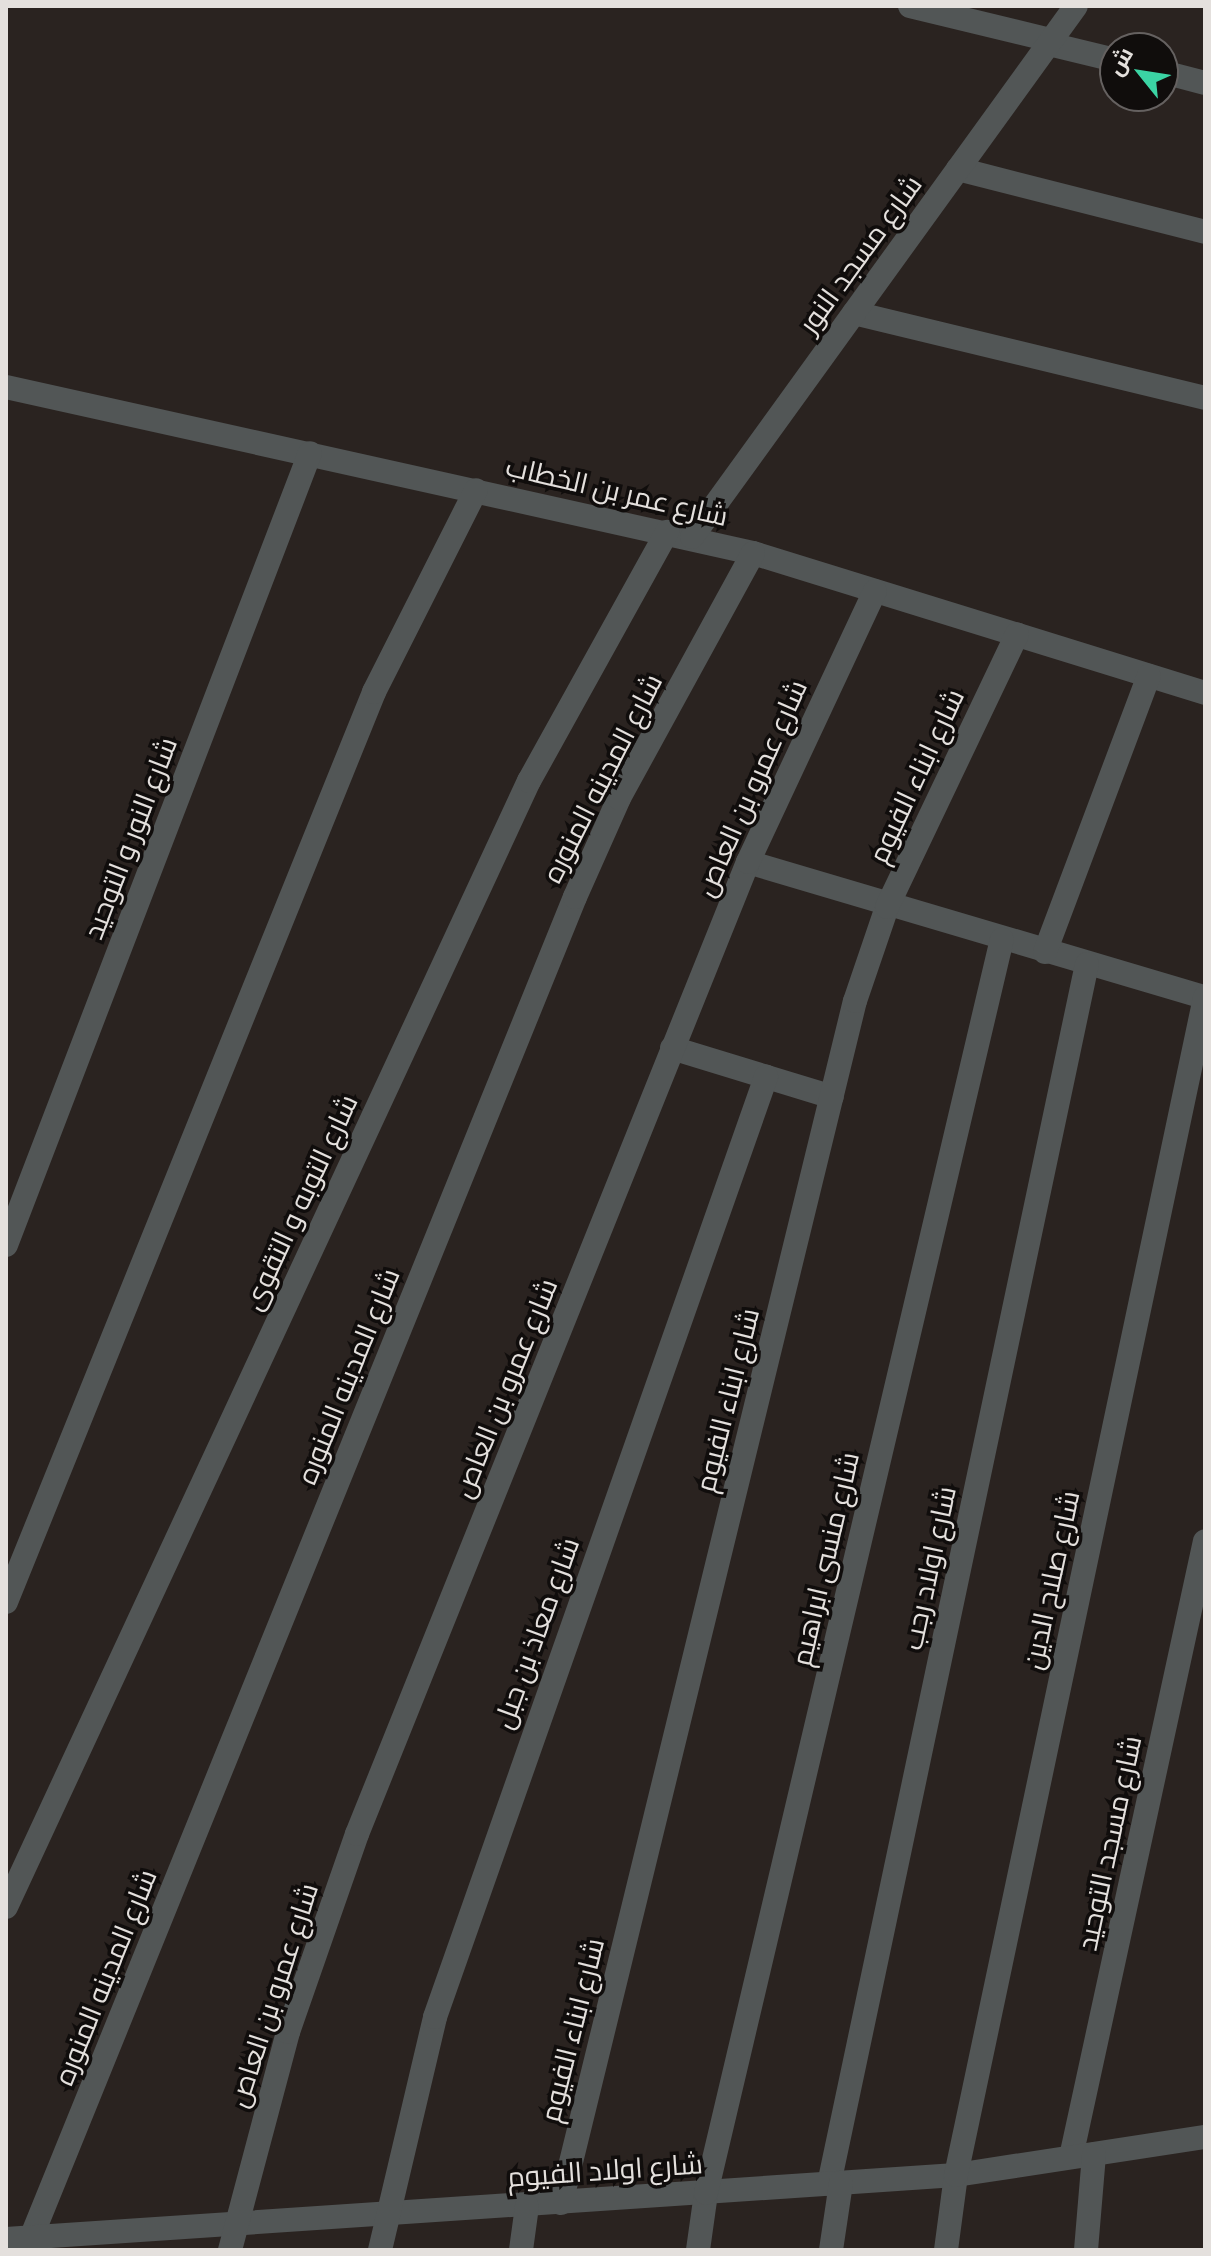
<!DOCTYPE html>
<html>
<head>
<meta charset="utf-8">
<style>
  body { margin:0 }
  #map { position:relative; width:1211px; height:2256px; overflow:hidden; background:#2a2320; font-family:"Titillium Web",Cairo,sans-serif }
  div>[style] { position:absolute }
  .minor>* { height:24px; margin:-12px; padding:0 12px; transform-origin:12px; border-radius:12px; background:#525656 }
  span { translate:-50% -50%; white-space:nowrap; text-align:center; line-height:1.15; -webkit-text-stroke:7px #100d0c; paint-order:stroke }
  .street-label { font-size:28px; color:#e4e0dd }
  .frame { position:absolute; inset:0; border:8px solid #e4e0dd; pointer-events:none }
  .north { position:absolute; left:1099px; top:32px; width:80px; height:80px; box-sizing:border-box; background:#100d0c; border:2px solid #656160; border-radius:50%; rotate:300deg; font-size:22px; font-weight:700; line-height:32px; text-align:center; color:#e4e0dd }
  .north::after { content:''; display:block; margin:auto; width:28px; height:36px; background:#3bd4a4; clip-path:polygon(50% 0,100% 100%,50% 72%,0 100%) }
</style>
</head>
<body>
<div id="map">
  <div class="minor">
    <i style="left:910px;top:6px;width:145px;rotate:13.6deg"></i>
    <i style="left:1049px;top:44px;width:68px;rotate:13.6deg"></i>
    <i style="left:1163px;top:72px;width:43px;rotate:14.7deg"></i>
    <i style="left:958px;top:169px;width:255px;rotate:14.3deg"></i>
    <i style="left:854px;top:313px;width:361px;rotate:13.6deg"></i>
    <i style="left:6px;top:387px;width:765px;rotate:12.53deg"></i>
    <i style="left:753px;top:553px;width:473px;rotate:17.2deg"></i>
    <i style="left:692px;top:537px;width:655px;rotate:-54.13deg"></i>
    <i style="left:748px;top:862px;width:477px;rotate:16.5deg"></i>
    <i style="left:1045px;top:952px;width:295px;rotate:-69.4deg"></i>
    <i style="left:672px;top:1048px;width:167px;rotate:17deg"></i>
    <i style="left:6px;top:1245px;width:848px;rotate:-69deg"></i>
    <i style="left:6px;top:1602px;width:982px;rotate:-67.98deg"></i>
    <i style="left:374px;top:692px;width:226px;rotate:-63.2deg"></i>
    <i style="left:6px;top:1907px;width:1242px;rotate:-65.09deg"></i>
    <i style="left:529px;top:781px;width:285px;rotate:-61deg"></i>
    <i style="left:1071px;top:2157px;width:630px;rotate:-77.73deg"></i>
    <i style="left:829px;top:2184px;width:1247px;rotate:-78.06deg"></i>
    <i style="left:561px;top:2203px;width:1237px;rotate:-76.26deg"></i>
    <i style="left:855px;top:1001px;width:99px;rotate:-71.2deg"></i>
    <i style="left:887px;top:907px;width:302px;rotate:-64.5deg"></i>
    <i style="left:31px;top:2238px;width:1447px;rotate:-67.92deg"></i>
    <i style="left:575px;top:897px;width:108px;rotate:-66deg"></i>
    <i style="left:619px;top:798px;width:279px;rotate:-61.3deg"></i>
    <i style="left:6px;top:2239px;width:952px;rotate:-3.85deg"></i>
    <i style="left:956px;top:2175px;width:252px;rotate:-8.7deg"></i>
    <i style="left:230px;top:2250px;width:226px;rotate:-75.1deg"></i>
    <i style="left:288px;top:2032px;width:210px;rotate:-70.8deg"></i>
    <i style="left:357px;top:1834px;width:1048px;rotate:-68.09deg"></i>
    <i style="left:748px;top:862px;width:299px;rotate:-64.9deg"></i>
    <i style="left:380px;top:2250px;width:239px;rotate:-76.7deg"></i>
    <i style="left:435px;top:2017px;width:997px;rotate:-70.6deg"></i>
    <i style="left:521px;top:2250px;width:44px;rotate:-82.2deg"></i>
    <i style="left:698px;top:2250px;width:58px;rotate:-82deg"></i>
    <i style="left:706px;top:2193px;width:1288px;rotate:-76.72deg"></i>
    <i style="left:831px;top:2250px;width:68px;rotate:-81.5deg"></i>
    <i style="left:946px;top:2250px;width:76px;rotate:-82.4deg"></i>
    <i style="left:956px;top:2175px;width:1204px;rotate:-78.06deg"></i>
    <i style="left:1086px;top:2250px;width:96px;rotate:-85.2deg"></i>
  </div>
  <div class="street-label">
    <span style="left:860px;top:254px;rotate:-54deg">شارع مسجد النور</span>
    <span style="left:617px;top:491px;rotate:13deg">شارع عمر بن الخطاب</span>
    <span style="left:916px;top:776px;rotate:-65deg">شارع ابناء الفيوم</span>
    <span style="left:602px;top:778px;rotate:-63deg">شارع المدينه المنوره</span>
    <span style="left:751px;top:788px;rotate:-66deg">شارع عمرو بن العاص</span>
    <span style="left:130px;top:838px;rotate:-69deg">شارع النور و التوحيد</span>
    <span style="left:300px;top:1202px;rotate:-65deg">شارع التوبه و التقوى</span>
    <span style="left:348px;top:1376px;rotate:-68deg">شارع المدينه المنوره</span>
    <span style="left:505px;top:1388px;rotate:-68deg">شارع عمرو بن العاص</span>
    <span style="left:727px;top:1400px;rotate:-76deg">شارع ابناء الفيوم</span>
    <span style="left:825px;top:1559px;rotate:-77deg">شارع منسى ابراهيم</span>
    <span style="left:929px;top:1568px;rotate:-78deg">شارع اولاد رجب</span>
    <span style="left:1051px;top:1580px;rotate:-78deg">شارع صلاح الدين</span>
    <span style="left:536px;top:1633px;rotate:-70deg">شارع معاذ بن جبل</span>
    <span style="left:1109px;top:1843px;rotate:-78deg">شارع مسجد التوحيد</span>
    <span style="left:105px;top:1977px;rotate:-68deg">شارع المدينه المنوره</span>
    <span style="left:273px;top:1995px;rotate:-72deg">شارع عمرو بن العاص</span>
    <span style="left:572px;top:2030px;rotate:-76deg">شارع ابناء الفيوم</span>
    <span style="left:605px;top:2170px;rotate:-4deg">شارع اولاد الفيوم</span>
  </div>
  <div class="frame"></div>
  <div class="north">ش</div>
</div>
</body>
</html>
